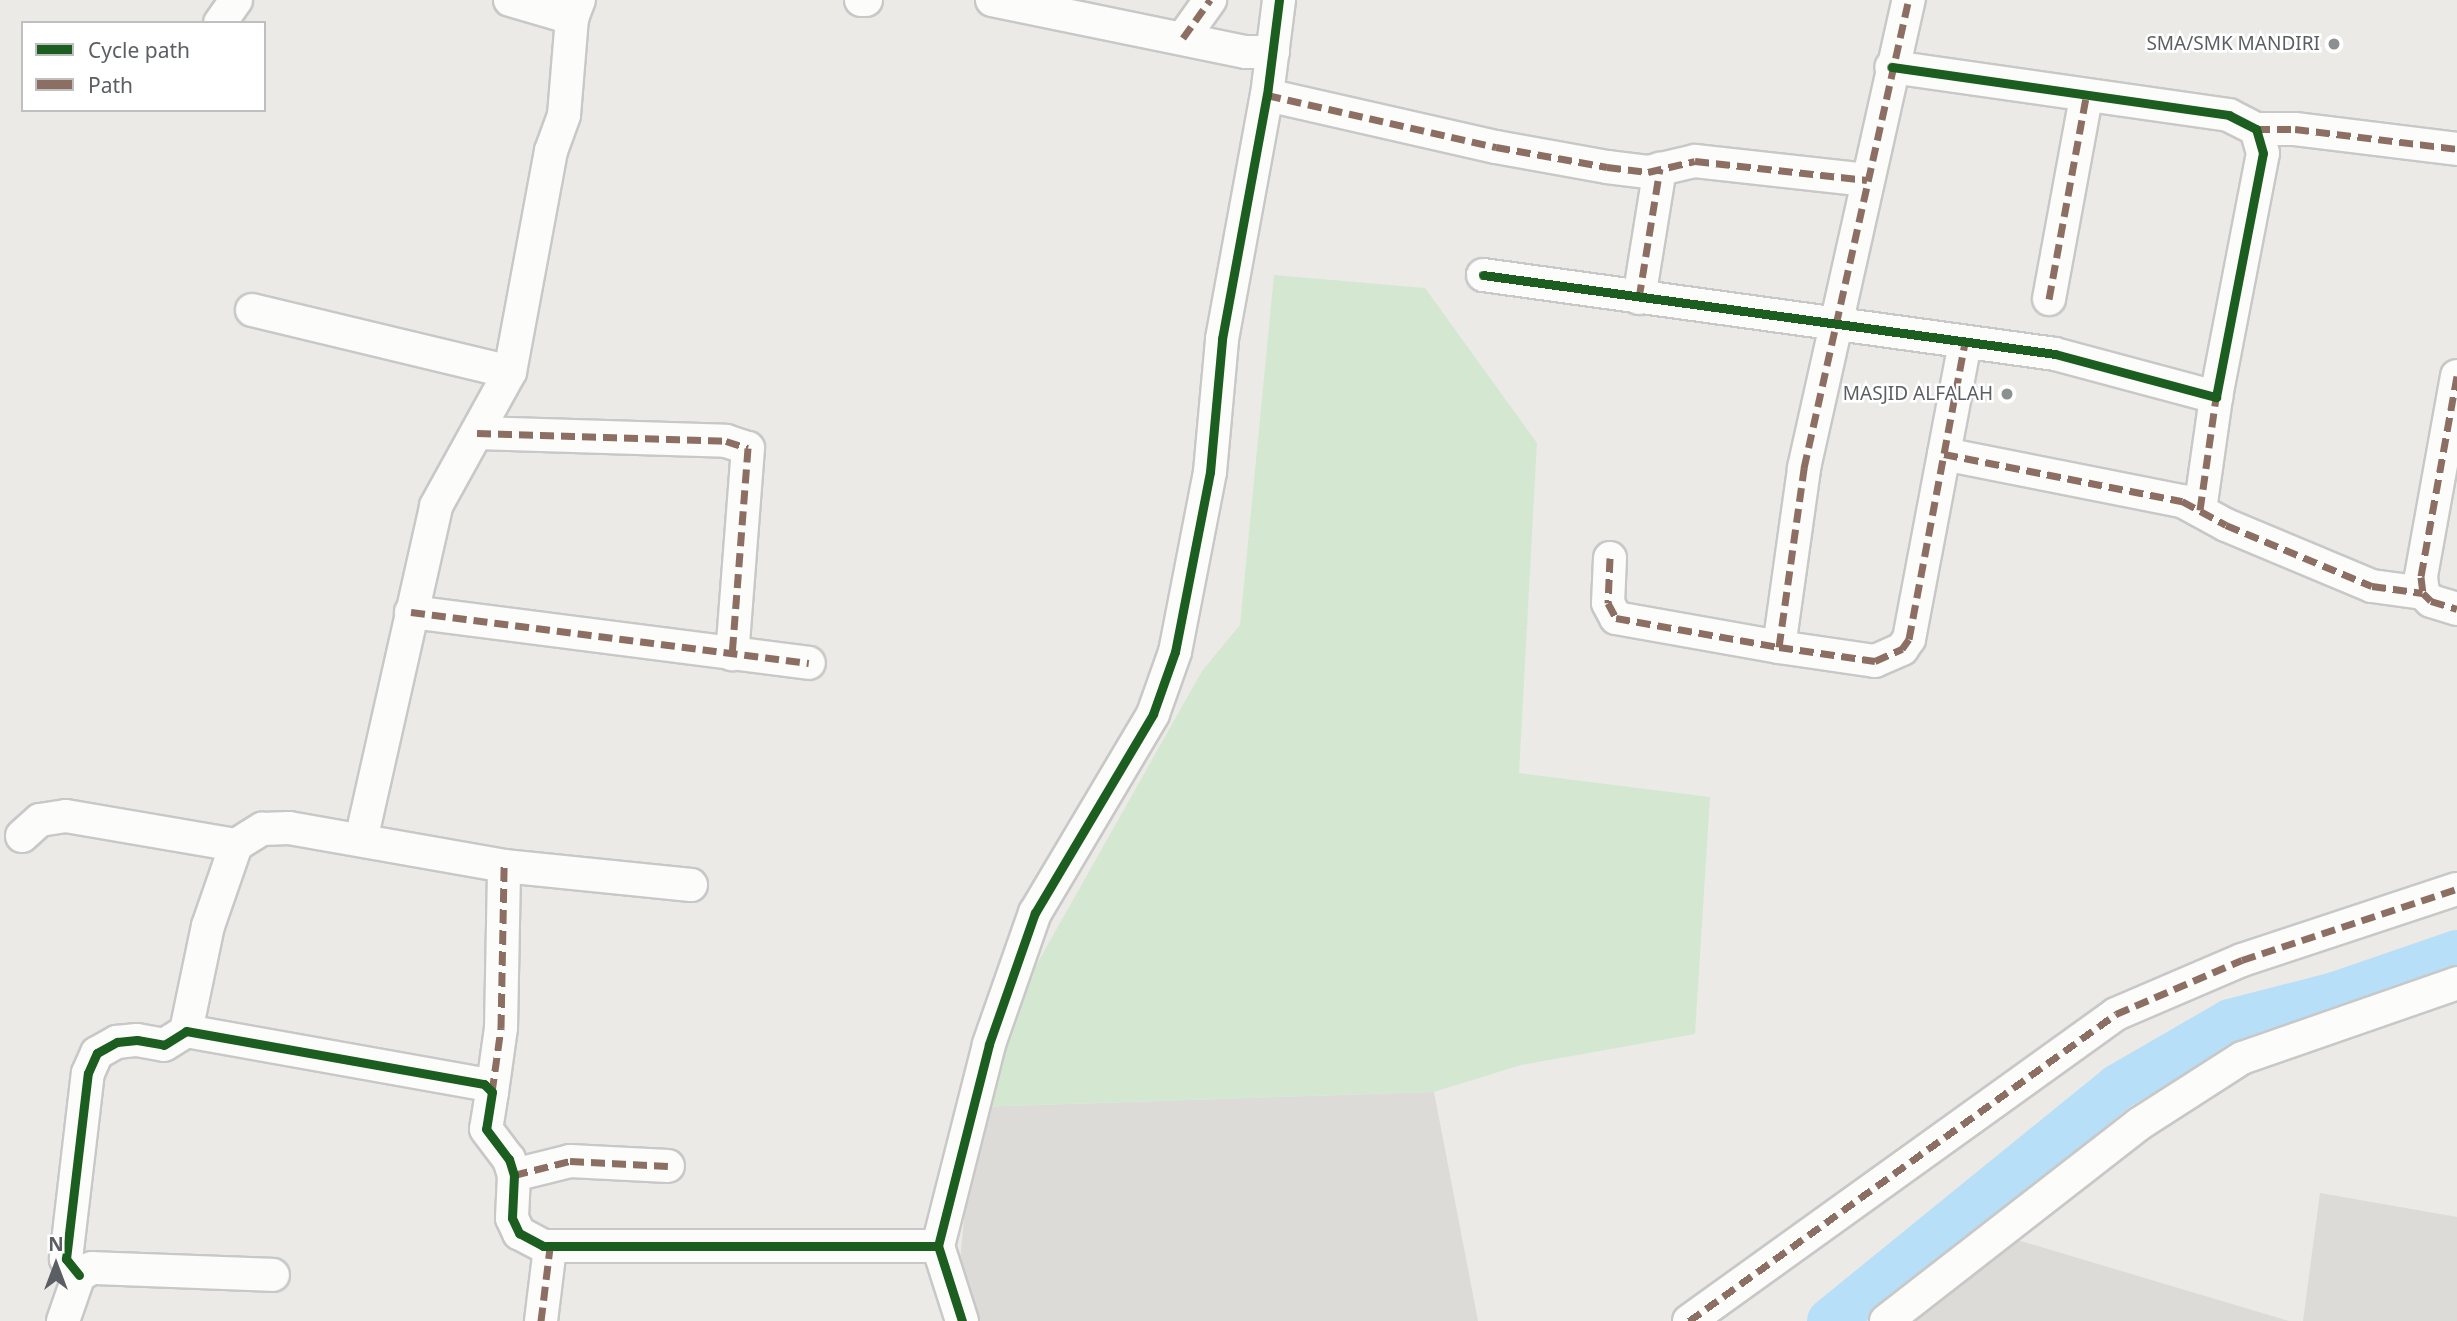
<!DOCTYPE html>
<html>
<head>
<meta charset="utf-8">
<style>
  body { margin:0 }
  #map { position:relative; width:2457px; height:1321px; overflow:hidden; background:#ebeae6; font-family:"Noto Sans",sans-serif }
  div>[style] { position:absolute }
  .industrial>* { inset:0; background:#dcdbd7 }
  .green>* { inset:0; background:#d4e8d1 }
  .river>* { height:46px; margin:-23px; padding:0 23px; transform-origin:23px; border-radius:23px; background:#b7e0f8 }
  .roads { filter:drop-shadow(2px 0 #c8c8c8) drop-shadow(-2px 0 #c8c8c8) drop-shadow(0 2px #c8c8c8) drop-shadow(0 -2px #c8c8c8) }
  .minor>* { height:32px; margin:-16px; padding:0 16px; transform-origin:16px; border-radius:16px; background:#fcfcfb }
  .quiet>* { height:7px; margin-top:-3.5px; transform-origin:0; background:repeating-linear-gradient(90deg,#8d6e63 0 14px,transparent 0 21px) }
  .cycleway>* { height:9px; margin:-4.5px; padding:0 4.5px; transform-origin:4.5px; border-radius:4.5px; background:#1b5e20 }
  .dots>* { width:19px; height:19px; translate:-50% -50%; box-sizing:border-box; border:4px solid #fff; border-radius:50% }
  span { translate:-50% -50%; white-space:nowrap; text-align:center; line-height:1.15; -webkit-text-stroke:5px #fff; paint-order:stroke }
  .poi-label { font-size:19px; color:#5b5f63 }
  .right { translate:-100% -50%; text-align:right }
  .legend { position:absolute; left:21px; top:21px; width:245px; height:91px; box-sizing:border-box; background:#fff; border:2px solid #bdbfc1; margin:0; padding:9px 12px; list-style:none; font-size:21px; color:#5b5f63 }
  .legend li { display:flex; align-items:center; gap:14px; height:35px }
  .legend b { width:35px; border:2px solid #bdbfc1 }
  .north { position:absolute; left:21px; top:1230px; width:70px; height:70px; -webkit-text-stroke:5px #fff; paint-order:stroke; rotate:0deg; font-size:19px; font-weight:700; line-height:28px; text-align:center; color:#5b5f63 }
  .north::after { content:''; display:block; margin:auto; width:24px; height:32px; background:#5b5f63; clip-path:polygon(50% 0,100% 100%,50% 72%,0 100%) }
</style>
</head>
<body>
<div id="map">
  <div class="industrial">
    <i style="clip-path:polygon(1434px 1092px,1478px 1321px,965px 1321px,959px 1271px,975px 1107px)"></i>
    <i style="clip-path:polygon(2320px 1193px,2457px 1217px,2457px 1321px,2303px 1321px)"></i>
    <i style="clip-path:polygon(2004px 1236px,2289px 1321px,1902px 1321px)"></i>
  </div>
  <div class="green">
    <i style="clip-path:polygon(1274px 275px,1425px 288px,1537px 443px,1519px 773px,1710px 797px,1695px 1034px,1521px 1065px,1434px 1092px,975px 1107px,1020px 994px,1202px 671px,1240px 625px)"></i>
  </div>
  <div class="river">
    <i style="left:1830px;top:1321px;width:371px;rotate:-39.1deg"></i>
    <i style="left:2118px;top:1087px;width:129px;rotate:-30.1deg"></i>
    <i style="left:2230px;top:1022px;width:108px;rotate:-14.4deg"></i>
    <i style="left:2335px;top:995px;width:129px;rotate:-19deg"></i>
  </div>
  <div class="roads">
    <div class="minor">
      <i style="left:510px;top:0;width:65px;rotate:16.2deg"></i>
      <i style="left:572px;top:18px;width:19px;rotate:-69deg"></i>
      <i style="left:861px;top:0;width:5px"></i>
      <i style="left:992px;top:0;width:259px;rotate:11.6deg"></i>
      <i style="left:1246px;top:52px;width:27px"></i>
      <i style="left:220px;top:23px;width:28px;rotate:-55deg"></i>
      <i style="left:1183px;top:38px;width:47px;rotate:-54.6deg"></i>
      <i style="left:1267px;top:95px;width:235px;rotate:12.8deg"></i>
      <i style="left:1496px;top:147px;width:113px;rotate:10.2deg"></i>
      <i style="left:1607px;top:167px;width:41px;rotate:7deg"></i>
      <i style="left:1648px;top:172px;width:48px;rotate:-13.2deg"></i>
      <i style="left:1695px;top:161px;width:173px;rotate:6.3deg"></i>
      <i style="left:2256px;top:129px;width:39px"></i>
      <i style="left:2295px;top:129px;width:163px;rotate:7deg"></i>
      <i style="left:1483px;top:275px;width:577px;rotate:7.86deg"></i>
      <i style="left:2055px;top:354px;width:167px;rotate:15deg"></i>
      <i style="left:2216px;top:397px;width:248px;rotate:-79.1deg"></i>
      <i style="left:2263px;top:153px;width:25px;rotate:-106deg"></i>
      <i style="left:2256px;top:129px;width:30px;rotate:-153deg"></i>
      <i style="left:2229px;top:115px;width:341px;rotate:-171.9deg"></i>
      <i style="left:1639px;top:298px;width:131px;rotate:-80.8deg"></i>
      <i style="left:2049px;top:299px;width:204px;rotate:-79.6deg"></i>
      <i style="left:252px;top:310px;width:265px;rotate:13.5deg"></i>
      <i style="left:2457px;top:376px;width:204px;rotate:100.2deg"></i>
      <i style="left:2421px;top:577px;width:16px;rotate:83deg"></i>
      <i style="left:2423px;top:593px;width:11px;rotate:45deg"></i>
      <i style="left:2431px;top:601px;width:27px;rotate:17deg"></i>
      <i style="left:477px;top:433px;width:249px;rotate:1.8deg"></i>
      <i style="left:726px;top:441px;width:23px;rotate:18deg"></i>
      <i style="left:748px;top:448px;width:207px;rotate:94.4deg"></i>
      <i style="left:1944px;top:454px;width:243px;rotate:11.2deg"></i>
      <i style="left:2182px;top:501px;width:50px;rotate:28.6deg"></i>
      <i style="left:2226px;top:525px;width:158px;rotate:22.7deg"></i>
      <i style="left:2372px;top:586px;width:51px;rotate:7.8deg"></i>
      <i style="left:2200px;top:510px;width:114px;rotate:-81.9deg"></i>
      <i style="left:1610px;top:558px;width:45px;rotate:92.5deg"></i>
      <i style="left:1608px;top:603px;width:17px;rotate:62deg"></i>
      <i style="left:1616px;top:618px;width:166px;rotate:10.1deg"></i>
      <i style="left:1779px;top:647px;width:181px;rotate:-82deg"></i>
      <i style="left:1804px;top:468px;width:480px;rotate:-77.4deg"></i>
      <i style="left:411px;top:612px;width:401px;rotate:7.3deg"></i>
      <i style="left:1779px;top:647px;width:97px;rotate:8.3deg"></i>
      <i style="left:1875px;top:661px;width:30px;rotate:-24deg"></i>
      <i style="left:1902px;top:649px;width:12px;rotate:-55deg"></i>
      <i style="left:1909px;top:639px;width:301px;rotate:-79.3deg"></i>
      <i style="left:22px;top:836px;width:24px;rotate:-42deg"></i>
      <i style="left:40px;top:820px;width:26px;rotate:-9deg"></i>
      <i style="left:66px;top:816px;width:172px;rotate:9.7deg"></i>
      <i style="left:361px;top:840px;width:342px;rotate:-77.3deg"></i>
      <i style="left:436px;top:506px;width:153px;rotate:-61.1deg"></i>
      <i style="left:510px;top:372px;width:225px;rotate:-79.5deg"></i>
      <i style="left:551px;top:151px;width:38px;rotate:-70deg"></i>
      <i style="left:564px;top:115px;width:97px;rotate:-85.3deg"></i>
      <i style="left:186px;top:1031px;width:107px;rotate:-78.2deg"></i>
      <i style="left:208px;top:926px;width:86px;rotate:-70.9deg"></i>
      <i style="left:236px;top:845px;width:31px;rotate:-32deg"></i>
      <i style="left:262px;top:829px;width:27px;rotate:-2deg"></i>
      <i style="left:289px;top:828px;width:218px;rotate:10deg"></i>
      <i style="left:504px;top:866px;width:188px;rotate:5.8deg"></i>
      <i style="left:492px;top:1092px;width:65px;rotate:-82deg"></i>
      <i style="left:501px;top:1028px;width:162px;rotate:-88.9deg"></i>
      <i style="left:514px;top:1175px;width:58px;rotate:-14deg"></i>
      <i style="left:570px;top:1161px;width:98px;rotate:2.9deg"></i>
      <i style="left:79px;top:1275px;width:21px;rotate:-129deg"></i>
      <i style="left:66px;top:1259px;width:187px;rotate:-83.3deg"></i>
      <i style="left:88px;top:1073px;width:22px;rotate:-66deg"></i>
      <i style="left:97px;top:1053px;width:23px;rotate:-29deg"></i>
      <i style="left:117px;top:1042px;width:20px;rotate:-6deg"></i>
      <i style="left:137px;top:1040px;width:27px;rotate:10deg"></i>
      <i style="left:164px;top:1045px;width:26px;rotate:-32deg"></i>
      <i style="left:186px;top:1031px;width:303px;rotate:10.1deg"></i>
      <i style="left:484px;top:1084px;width:11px;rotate:45deg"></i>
      <i style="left:492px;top:1092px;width:37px;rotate:99deg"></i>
      <i style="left:486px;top:1129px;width:38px;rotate:53deg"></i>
      <i style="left:509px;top:1159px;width:17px;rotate:73deg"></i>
      <i style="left:514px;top:1175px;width:43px;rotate:92.7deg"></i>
      <i style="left:512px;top:1218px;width:17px;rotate:65deg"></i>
      <i style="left:519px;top:1233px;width:27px;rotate:28deg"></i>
      <i style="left:543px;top:1246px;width:395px"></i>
      <i style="left:63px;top:1321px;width:49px;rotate:-70.8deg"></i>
      <i style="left:79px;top:1275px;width:15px;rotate:-28deg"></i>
      <i style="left:92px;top:1268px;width:181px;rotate:2.2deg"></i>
      <i style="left:541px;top:1321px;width:74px;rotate:-83deg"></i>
      <i style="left:962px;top:1321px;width:79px;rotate:-107.7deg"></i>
      <i style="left:938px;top:1246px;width:208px;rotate:-75.8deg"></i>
      <i style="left:989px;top:1044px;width:139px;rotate:-70.7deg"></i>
      <i style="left:1035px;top:913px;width:231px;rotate:-59.3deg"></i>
      <i style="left:1153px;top:714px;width:66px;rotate:-70.5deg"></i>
      <i style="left:1175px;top:652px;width:183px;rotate:-79deg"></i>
      <i style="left:1210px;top:472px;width:134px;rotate:-84.8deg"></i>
      <i style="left:1222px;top:339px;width:248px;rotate:-79.6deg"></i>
      <i style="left:1267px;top:95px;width:96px;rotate:-82.8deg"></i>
      <i style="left:1689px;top:1321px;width:526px;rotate:-35.71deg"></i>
      <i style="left:2116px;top:1014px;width:137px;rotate:-23.2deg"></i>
      <i style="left:2242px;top:960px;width:226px;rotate:-18.3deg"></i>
      <i style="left:1886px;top:1321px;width:321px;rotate:-37.9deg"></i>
      <i style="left:2139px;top:1124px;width:122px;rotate:-32.7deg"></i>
      <i style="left:2242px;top:1058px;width:228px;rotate:-19.2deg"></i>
    </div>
  </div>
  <div class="quiet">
    <i style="left:1183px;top:38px;width:47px;rotate:-54.6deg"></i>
    <i style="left:1267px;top:95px;width:235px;rotate:12.8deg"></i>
    <i style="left:1496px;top:147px;width:113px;rotate:10.2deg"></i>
    <i style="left:1607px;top:167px;width:41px;rotate:7deg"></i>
    <i style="left:1648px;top:172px;width:48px;rotate:-13.2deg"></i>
    <i style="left:1695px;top:161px;width:173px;rotate:6.3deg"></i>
    <i style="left:2256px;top:129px;width:39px"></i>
    <i style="left:2295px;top:129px;width:163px;rotate:7deg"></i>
    <i style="left:1639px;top:298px;width:131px;rotate:-80.8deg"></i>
    <i style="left:2049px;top:299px;width:204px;rotate:-79.6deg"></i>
    <i style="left:2457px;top:376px;width:204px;rotate:100.2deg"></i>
    <i style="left:2421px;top:577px;width:16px;rotate:83deg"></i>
    <i style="left:2423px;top:593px;width:11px;rotate:45deg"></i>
    <i style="left:2431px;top:601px;width:27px;rotate:17deg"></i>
    <i style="left:477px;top:433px;width:249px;rotate:1.8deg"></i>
    <i style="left:726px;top:441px;width:23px;rotate:18deg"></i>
    <i style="left:748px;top:448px;width:207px;rotate:94.4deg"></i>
    <i style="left:1944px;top:454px;width:243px;rotate:11.2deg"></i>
    <i style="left:2182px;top:501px;width:50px;rotate:28.6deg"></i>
    <i style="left:2226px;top:525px;width:158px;rotate:22.7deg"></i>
    <i style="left:2372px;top:586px;width:51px;rotate:7.8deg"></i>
    <i style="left:2200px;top:510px;width:114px;rotate:-81.9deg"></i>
    <i style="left:1610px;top:558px;width:45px;rotate:92.5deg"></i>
    <i style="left:1608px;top:603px;width:17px;rotate:62deg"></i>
    <i style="left:1616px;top:618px;width:166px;rotate:10.1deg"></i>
    <i style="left:1779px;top:647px;width:181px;rotate:-82deg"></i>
    <i style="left:1804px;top:468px;width:480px;rotate:-77.4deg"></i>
    <i style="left:411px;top:612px;width:401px;rotate:7.3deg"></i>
    <i style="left:1779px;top:647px;width:97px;rotate:8.3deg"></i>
    <i style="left:1875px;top:661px;width:30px;rotate:-24deg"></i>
    <i style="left:1902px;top:649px;width:12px;rotate:-55deg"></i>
    <i style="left:1909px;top:639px;width:301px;rotate:-79.3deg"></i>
    <i style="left:492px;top:1092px;width:65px;rotate:-82deg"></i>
    <i style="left:501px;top:1028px;width:162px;rotate:-88.9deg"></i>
    <i style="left:514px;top:1175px;width:58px;rotate:-14deg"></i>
    <i style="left:570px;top:1161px;width:98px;rotate:2.9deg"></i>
    <i style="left:541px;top:1321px;width:74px;rotate:-83deg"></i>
    <i style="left:1689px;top:1321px;width:526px;rotate:-35.71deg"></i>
    <i style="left:2116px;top:1014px;width:137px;rotate:-23.2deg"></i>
    <i style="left:2242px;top:960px;width:226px;rotate:-18.3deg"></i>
  </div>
  <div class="cycleway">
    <i style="left:1483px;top:275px;width:577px;rotate:7.86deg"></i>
    <i style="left:2055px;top:354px;width:167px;rotate:15deg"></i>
    <i style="left:2216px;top:397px;width:248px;rotate:-79.1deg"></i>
    <i style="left:2263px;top:153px;width:25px;rotate:-106deg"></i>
    <i style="left:2256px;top:129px;width:30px;rotate:-153deg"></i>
    <i style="left:2229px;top:115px;width:341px;rotate:-171.9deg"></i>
    <i style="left:79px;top:1275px;width:21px;rotate:-129deg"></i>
    <i style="left:66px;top:1259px;width:187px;rotate:-83.3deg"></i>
    <i style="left:88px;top:1073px;width:22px;rotate:-66deg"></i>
    <i style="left:97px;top:1053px;width:23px;rotate:-29deg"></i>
    <i style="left:117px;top:1042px;width:20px;rotate:-6deg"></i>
    <i style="left:137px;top:1040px;width:27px;rotate:10deg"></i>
    <i style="left:164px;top:1045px;width:26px;rotate:-32deg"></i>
    <i style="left:186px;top:1031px;width:303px;rotate:10.1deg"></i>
    <i style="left:484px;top:1084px;width:11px;rotate:45deg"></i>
    <i style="left:492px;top:1092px;width:37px;rotate:99deg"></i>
    <i style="left:486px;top:1129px;width:38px;rotate:53deg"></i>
    <i style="left:509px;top:1159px;width:17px;rotate:73deg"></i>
    <i style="left:514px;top:1175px;width:43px;rotate:92.7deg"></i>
    <i style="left:512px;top:1218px;width:17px;rotate:65deg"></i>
    <i style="left:519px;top:1233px;width:27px;rotate:28deg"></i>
    <i style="left:543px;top:1246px;width:395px"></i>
    <i style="left:962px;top:1321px;width:79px;rotate:-107.7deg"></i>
    <i style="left:938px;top:1246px;width:208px;rotate:-75.8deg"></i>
    <i style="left:989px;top:1044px;width:139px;rotate:-70.7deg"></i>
    <i style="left:1035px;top:913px;width:231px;rotate:-59.3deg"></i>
    <i style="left:1153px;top:714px;width:66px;rotate:-70.5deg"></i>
    <i style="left:1175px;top:652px;width:183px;rotate:-79deg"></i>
    <i style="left:1210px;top:472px;width:134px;rotate:-84.8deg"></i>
    <i style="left:1222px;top:339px;width:248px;rotate:-79.6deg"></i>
    <i style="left:1267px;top:95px;width:96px;rotate:-82.8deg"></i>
  </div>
  <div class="dots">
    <i style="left:2334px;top:44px;background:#8d9091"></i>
    <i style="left:2007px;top:394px;background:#8d9091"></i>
  </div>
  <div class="poi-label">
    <span class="right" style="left:2320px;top:44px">SMA/SMK MANDIRI</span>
    <span class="right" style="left:1993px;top:394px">MASJID ALFALAH</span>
  </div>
  <ul class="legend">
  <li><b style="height:9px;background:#1b5e20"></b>Cycle path</li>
  <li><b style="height:9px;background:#8d6e63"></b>Path</li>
  </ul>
  <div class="north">N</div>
</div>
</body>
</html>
